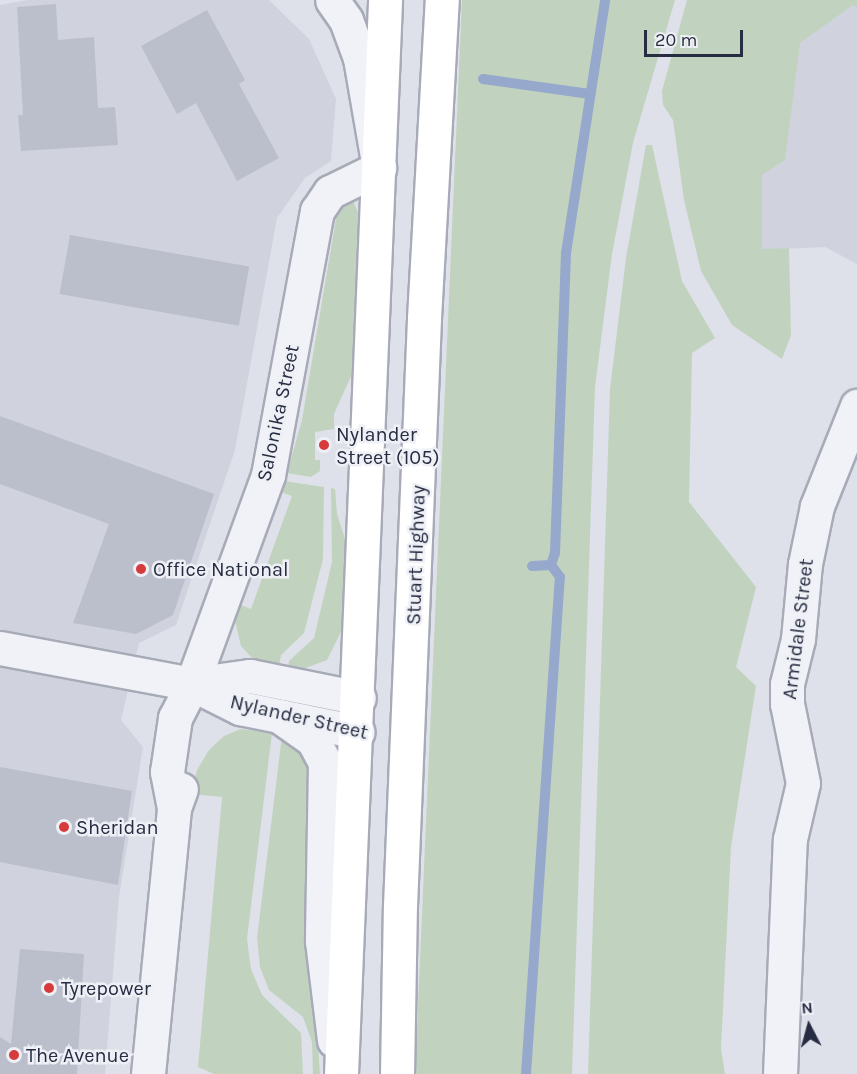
<!DOCTYPE html>
<html>
<head>
<meta charset="utf-8">
<style>
  body { margin:0 }
  #map { position:relative; width:857px; height:1074px; overflow:hidden; background:#dee1e9; font-family:Karla,sans-serif }
  div>[style] { position:absolute }
  .built>* { inset:0; background:#d0d3de }
  .green>* { inset:0; background:#c1d3bf }
  .stream>* { height:10px; margin:-5px; padding:0 5px; transform-origin:5px; border-radius:5px; background:#96a8cc }
  .building>* { inset:0; background:#bbbfcc; transform-origin:0 0 }
  .roads { filter:drop-shadow(2px 0 #a7abb7) drop-shadow(-2px 0 #a7abb7) drop-shadow(0 2px #a7abb7) drop-shadow(0 -2px #a7abb7) }
  .minor>* { height:33px; margin:-16.5px; padding:0 16.5px; transform-origin:16.5px; border-radius:16.5px; background:#f1f2f7 }
  .highway>* { height:33px; margin:-16.5px; padding:0 16.5px; transform-origin:16.5px; border-radius:16.5px; background:#fff }
  .dots>* { width:16px; height:16px; translate:-50% -50%; box-sizing:border-box; border:3px solid #eef0f6; border-radius:50% }
  span { translate:-50% -50%; white-space:nowrap; text-align:center; line-height:1.15; -webkit-text-stroke:5px #eef0f6; paint-order:stroke }
  .street-label { font-size:20px; color:#262c41 }
  .poi-label { font-size:20px; color:#262c41 }
  .left { translate:0 -50%; text-align:left }
  .north { position:absolute; left:779px; top:996px; width:60px; height:60px; -webkit-text-stroke:4px #eef0f6; paint-order:stroke; rotate:354deg; font-size:16px; font-weight:700; line-height:24px; text-align:center; color:#262c41 }
  .north::after { content:''; display:block; margin:auto; width:21px; height:27px; background:#262c41; clip-path:polygon(50% 0,100% 100%,50% 72%,0 100%) }
  .scale { position:absolute; left:644px; top:30px; width:99px; height:27px; box-sizing:border-box; border:3px solid #262c41; border-top:0; padding-left:8px; font-size:18px; line-height:21px; white-space:nowrap; color:#262c41; -webkit-text-stroke:4px #eef0f6; paint-order:stroke }
</style>
</head>
<body>
<div id="map">
  <div class="built">
    <i style="clip-path:polygon(28px 0,269px 0,309px 39px,336px 99px,331px 161px,305px 178px,277px 218px,235px 450px,176px 625px,139px 643px,121px 720px,143px 747px,119px 897px,105px 1074px,0 1074px,0 5px)"></i>
    <i style="clip-path:polygon(857px 0,857px 264px,825px 247px,762px 250px,761px 54px)"></i>
  </div>
  <div class="green">
    <i style="clip-path:polygon(462px 0,675px 0,633px 143px,612px 254px,595px 387px,572px 1074px,415px 1074px)"></i>
    <i style="clip-path:polygon(687px 0,857px 0,857px 7px,853px 5px,800px 43px,785px 160px,762px 175px,762px 249px,789px 248px,791px 335px,782px 359px,732px 325px,701px 271px,684px 200px,673px 120px,663px 105px,662px 91px)"></i>
    <i style="clip-path:polygon(646px 145px,652px 145px,682px 281px,715px 338px,692px 353px,689px 502px,756px 587px,736px 667px,756px 686px,731px 847px,721px 1049px,725px 1074px,588px 1074px,610px 389px,626px 258px)"></i>
    <i style="clip-path:polygon(351px 196px,362px 222px,352px 374px,334px 414px,334px 429px,315px 432px,315px 460px,320px 460px,320px 471px,311px 477px,287px 473px,302px 420px,339px 201px)"></i>
    <i style="clip-path:polygon(284px 481px,324px 487px,323px 559px,304px 633px,281px 655px,278px 672px,260px 667px,241px 646px,234px 616px,238px 604px,251px 609px,292px 496px,281px 492px)"></i>
    <i style="clip-path:polygon(331px 488px,335px 489px,337px 514px,346px 542px,343px 628px,327px 660px,287px 675px,289px 661px,314px 638px,332px 562px)"></i>
    <i style="clip-path:polygon(241px 729px,272px 733px,247px 939px,251px 969px,262px 995px,301px 1033px,303px 1074px,214px 1074px,198px 1067px,222px 797px,191px 794px,197px 770px,209px 750px,224px 736px)"></i>
    <i style="clip-path:polygon(282px 736px,294px 739px,317px 770px,313px 972px,320px 1074px,313px 1074px,312px 1042px,303px 1017px,269px 990px,260px 967px,257px 938px)"></i>
  </div>
  <div class="stream">
    <i style="left:483px;top:79px;width:108px;rotate:8deg"></i>
    <i style="left:532px;top:566px;width:19px;rotate:-3deg"></i>
    <i style="left:551px;top:565px;width:13px;rotate:-72deg"></i>
    <i style="left:555px;top:553px;width:300px;rotate:-87.9deg"></i>
    <i style="left:566px;top:253px;width:256px;rotate:-81.2deg"></i>
    <i style="left:526px;top:1074px;width:498px;rotate:-86.1deg"></i>
    <i style="left:560px;top:577px;width:15px;rotate:-127deg"></i>
  </div>
  <div class="building">
    <i style="clip-path:polygon(56px 4px,58px 40px,94px 37px,98px 108px,115px 107px,118px 145px,21px 151px,18px 115px,23px 115px,17px 7px)"></i>
    <i style="clip-path:polygon(207px 10px,245px 80px,239px 84px,279px 158px,237px 181px,196px 103px,177px 114px,141px 46px)"></i>
    <i style="left:70px;top:235px;width:182px;height:60px;rotate:10deg"></i>
    <i style="clip-path:polygon(0 416px,214px 494px,173px 615px,136px 634px,73px 623px,109px 524px,0 484px)"></i>
    <i style="clip-path:polygon(0 767px,132px 791px,118px 885px,0 862px)"></i>
    <i style="clip-path:polygon(20px 949px,84px 954px,77px 1074px,0 1074px,0 1037px,11px 1044px)"></i>
  </div>
  <div class="roads">
    <div class="minor">
      <i style="left:0;top:648px;width:195px;rotate:10.6deg"></i>
      <i style="left:192px;top:684px;width:54px;rotate:26.6deg"></i>
      <i style="left:240px;top:708px;width:120px;rotate:11.5deg"></i>
      <i style="left:192px;top:684px;width:59px;rotate:-7.9deg"></i>
      <i style="left:250px;top:676px;width:111px;rotate:11.4deg"></i>
      <i style="left:279px;top:716px;width:42px;rotate:35.2deg"></i>
      <i style="left:313px;top:740px;width:26px;rotate:62deg"></i>
      <i style="left:325px;top:763px;width:178px;rotate:91deg"></i>
      <i style="left:322px;top:941px;width:100px;rotate:83.1deg"></i>
      <i style="left:174px;top:808px;width:37px;rotate:-101deg"></i>
      <i style="left:167px;top:772px;width:55px;rotate:-81.6deg"></i>
      <i style="left:175px;top:718px;width:38px;rotate:-63deg"></i>
      <i style="left:192px;top:684px;width:222px;rotate:-70deg"></i>
      <i style="left:268px;top:475px;width:269px;rotate:-79.5deg"></i>
      <i style="left:317px;top:211px;width:23px;rotate:-56deg"></i>
      <i style="left:330px;top:192px;width:55px;rotate:-26.1deg"></i>
      <i style="left:379px;top:168px;width:112px;rotate:-99.8deg"></i>
      <i style="left:360px;top:58px;width:40px;rotate:-110.2deg"></i>
      <i style="left:346px;top:20px;width:24px;rotate:-125deg"></i>
      <i style="left:148px;top:1074px;width:267px;rotate:-84.4deg"></i>
      <i style="left:174px;top:808px;width:20px;rotate:-70deg"></i>
      <i style="left:780px;top:1074px;width:235px;rotate:-87.6deg"></i>
      <i style="left:790px;top:839px;width:57px;rotate:-76.9deg"></i>
      <i style="left:803px;top:783px;width:81px;rotate:-101.4deg"></i>
      <i style="left:787px;top:704px;width:20px;rotate:-90deg"></i>
      <i style="left:787px;top:684px;width:46px;rotate:-76.3deg"></i>
      <i style="left:798px;top:639px;width:75px;rotate:-84.7deg"></i>
      <i style="left:805px;top:564px;width:59px;rotate:-78.3deg"></i>
      <i style="left:817px;top:506px;width:108px;rotate:-68.2deg"></i>
    </div>
    <div class="highway">
      <i style="left:341px;top:1074px;width:1075px;rotate:-87.65deg"></i>
      <i style="left:397px;top:1074px;width:168px;rotate:-89deg"></i>
      <i style="left:400px;top:906px;width:588px;rotate:-87.66deg"></i>
      <i style="left:424px;top:318px;width:319px;rotate:-86.8deg"></i>
    </div>
  </div>
  <div class="dots">
    <i style="left:324px;top:445px;background:#d73a3a"></i>
    <i style="left:141px;top:569px;background:#d73a3a"></i>
    <i style="left:64px;top:827px;background:#d73a3a"></i>
    <i style="left:49px;top:988px;background:#d73a3a"></i>
    <i style="left:14px;top:1055px;background:#d73a3a"></i>
  </div>
  <div class="street-label">
    <span style="left:278px;top:413px;rotate:-78deg">Salonika Street</span>
    <span style="left:416px;top:555px;rotate:-88deg">Stuart Highway</span>
    <span style="left:798px;top:629px;rotate:-83deg">Armidale Street</span>
    <span style="left:299px;top:717px;rotate:13deg">Nylander Street</span>
  </div>
  <div class="poi-label">
    <span class="left" style="left:336px;top:446px">Nylander<br>Street (105)</span>
    <span class="left" style="left:153px;top:569px">Office National</span>
    <span class="left" style="left:76px;top:827px">Sheridan</span>
    <span class="left" style="left:61px;top:988px">Tyrepower</span>
    <span class="left" style="left:26px;top:1055px">The Avenue</span>
  </div>
  <div class="north">N</div>
  <div class="scale">20 m</div>
</div>
</body>
</html>
